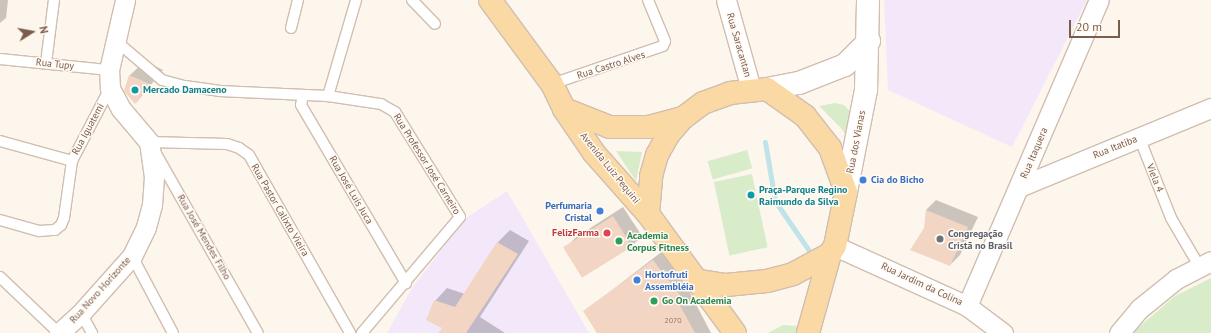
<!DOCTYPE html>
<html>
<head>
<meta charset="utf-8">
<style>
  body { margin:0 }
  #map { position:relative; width:1211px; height:333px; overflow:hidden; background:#fdf6ec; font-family:"PT Sans",sans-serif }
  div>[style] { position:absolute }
  .education>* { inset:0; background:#f3e8fa }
  .green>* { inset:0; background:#d8ecc9; transform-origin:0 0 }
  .shadow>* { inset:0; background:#0003 }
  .stream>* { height:5px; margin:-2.5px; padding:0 2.5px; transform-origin:2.5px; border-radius:2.5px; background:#bfe3e8 }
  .building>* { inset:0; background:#f3d5c3; transform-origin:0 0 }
  .roads { filter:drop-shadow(1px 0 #d1beb0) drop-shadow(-1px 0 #d1beb0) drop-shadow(0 1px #d1beb0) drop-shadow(0 -1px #d1beb0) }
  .lane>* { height:10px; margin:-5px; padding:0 5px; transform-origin:5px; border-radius:5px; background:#fff }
  .street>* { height:19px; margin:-9.5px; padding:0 9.5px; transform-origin:9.5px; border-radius:9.5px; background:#fff }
  .secondary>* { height:22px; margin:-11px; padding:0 11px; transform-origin:11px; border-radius:11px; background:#fff }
  .primary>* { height:22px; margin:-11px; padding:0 11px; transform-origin:11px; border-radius:11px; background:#fbd9a5 }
  .dots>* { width:11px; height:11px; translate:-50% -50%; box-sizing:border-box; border:2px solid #fffaf3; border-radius:50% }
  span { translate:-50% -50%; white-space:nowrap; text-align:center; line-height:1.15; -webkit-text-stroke:3px #fffaf3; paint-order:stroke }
  .number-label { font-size:8px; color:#987a6a }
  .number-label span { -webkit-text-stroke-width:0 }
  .street-label { font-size:10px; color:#7a5c4d }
  .culture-label { font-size:10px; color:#0d838f; font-weight:700 }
  .left { translate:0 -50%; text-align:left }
  .shop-label { font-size:10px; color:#366cbe; font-weight:700 }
  .right { translate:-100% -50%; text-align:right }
  .health-label { font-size:10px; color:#be3a42; font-weight:700 }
  .worship-label { font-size:10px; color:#5b616d; font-weight:700 }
  .leisure-label { font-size:10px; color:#27864d; font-weight:700 }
  .north { position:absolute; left:12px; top:12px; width:40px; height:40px; -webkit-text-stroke:3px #fffaf3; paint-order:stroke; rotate:79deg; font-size:11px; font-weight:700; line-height:16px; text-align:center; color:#7a5c4d }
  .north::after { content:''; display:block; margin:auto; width:14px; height:18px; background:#7a5c4d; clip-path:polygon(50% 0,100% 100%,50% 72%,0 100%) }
  .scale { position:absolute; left:1069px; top:20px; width:51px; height:18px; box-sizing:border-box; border:2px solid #7a5c4d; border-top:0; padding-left:5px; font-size:12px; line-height:14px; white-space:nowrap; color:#7a5c4d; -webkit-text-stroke:3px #fffaf3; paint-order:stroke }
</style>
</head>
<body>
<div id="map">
  <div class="education">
    <i style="clip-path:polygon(884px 0,1087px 0,1012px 147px,888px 90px)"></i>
    <i style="clip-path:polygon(507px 191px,589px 333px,387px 333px,412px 288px,466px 218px)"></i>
  </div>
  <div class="green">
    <i style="clip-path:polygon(835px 103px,844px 105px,850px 111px,850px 141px,841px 128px,819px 106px)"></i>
    <i style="left:747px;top:150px;width:19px;height:41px;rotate:74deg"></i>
    <i style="clip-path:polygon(616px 151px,642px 152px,636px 181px)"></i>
    <i style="left:752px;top:174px;width:75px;height:39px;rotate:78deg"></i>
    <i style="clip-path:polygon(1211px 278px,1211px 333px,1132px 333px,1175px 296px)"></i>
    <i style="clip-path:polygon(783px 325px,797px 326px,797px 333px,768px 333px)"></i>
  </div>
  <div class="shadow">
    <i style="clip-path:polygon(0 0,8px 0,6px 18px,0 23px)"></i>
    <i style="clip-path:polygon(145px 61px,163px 70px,136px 103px,125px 91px,130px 75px)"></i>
    <i style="clip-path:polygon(936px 200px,978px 217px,960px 255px,950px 265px,925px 228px,926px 210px)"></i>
    <i style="clip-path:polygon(623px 207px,642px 236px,632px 246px,584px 276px,566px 248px,575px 238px)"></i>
    <i style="clip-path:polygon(510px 230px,529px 241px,480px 317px,505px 333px,439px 333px,443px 328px,435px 301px,447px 288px,465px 294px,498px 242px)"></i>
    <i style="clip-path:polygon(664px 250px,693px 288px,689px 291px,711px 333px,597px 333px,585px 311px)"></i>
  </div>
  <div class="stream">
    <i style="left:765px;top:142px;width:60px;rotate:80.4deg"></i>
    <i style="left:775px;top:201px;width:62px;rotate:55.5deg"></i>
  </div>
  <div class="building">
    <i style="clip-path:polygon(129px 75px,150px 84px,135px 104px,124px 91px)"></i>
    <i style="clip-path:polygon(926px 210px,968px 227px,950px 266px,910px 250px,924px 228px)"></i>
    <i style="left:613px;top:216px;width:36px;height:59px;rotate:58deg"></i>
    <i style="clip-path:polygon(497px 242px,518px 254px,466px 333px,438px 333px,442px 328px,426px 320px,434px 300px,455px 307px)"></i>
    <i style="clip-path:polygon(653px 260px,683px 299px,678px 302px,695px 333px,597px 333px,583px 311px)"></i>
  </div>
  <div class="roads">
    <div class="lane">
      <i style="left:412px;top:0;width:33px;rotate:46deg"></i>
      <i style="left:291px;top:28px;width:29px;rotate:-76deg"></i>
      <i style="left:116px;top:41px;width:60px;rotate:40.3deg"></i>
      <i style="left:162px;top:80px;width:24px;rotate:15deg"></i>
      <i style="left:185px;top:86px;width:34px;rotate:8deg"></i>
      <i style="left:219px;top:91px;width:109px;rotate:2.6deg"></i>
      <i style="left:328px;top:96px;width:54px;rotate:8.6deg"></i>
      <i style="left:381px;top:104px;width:16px;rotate:30deg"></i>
      <i style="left:395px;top:112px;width:123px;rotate:58.2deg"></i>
      <i style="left:460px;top:217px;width:152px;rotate:130.2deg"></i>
      <i style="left:0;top:59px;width:110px;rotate:5.8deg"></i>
      <i style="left:46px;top:63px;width:64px;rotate:-82.8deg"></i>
      <i style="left:552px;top:84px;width:117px;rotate:-18.9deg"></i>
      <i style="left:663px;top:46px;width:5px;rotate:-68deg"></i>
      <i style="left:665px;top:41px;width:44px;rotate:-112.5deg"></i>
      <i style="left:303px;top:95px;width:10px;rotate:101deg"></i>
      <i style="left:301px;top:105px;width:207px;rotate:59.5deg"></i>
      <i style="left:328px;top:96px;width:100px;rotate:-73.7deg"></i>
      <i style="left:1139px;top:137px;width:87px;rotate:68.4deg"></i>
      <i style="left:1171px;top:218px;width:56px;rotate:59.7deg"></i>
      <i style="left:0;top:141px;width:75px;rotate:15.5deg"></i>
      <i style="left:149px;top:142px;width:78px;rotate:1.5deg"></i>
      <i style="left:227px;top:144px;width:13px;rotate:18deg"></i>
      <i style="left:239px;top:148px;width:12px;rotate:35deg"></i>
      <i style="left:249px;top:155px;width:205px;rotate:60.4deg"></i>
      <i style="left:155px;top:152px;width:208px;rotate:60.4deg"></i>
      <i style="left:0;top:220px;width:41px;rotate:15.8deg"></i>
      <i style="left:39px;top:231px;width:16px;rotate:-4deg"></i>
      <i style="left:55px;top:230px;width:8px;rotate:-40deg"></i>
      <i style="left:61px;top:225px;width:8px;rotate:-67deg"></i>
      <i style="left:64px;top:218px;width:58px;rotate:-82deg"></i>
      <i style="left:72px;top:161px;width:82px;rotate:-62.5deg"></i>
      <i style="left:132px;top:256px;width:87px;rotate:62deg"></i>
      <i style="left:0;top:277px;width:81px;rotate:43.5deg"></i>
      <i style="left:81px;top:313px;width:23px;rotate:61deg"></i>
    </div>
    <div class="street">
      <i style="left:726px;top:0;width:92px;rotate:74.3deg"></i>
      <i style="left:1019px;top:187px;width:208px;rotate:-22.4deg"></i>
      <i style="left:835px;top:246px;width:145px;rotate:24.4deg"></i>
      <i style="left:967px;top:306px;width:45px;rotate:36.9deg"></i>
      <i style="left:967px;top:306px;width:333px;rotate:-66.7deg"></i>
      <i style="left:59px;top:333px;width:30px;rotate:-42deg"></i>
      <i style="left:81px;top:313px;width:76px;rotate:-48.2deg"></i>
      <i style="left:132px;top:256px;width:32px;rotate:-64deg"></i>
      <i style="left:146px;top:227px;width:23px;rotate:-75deg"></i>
      <i style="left:152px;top:205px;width:28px;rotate:-86deg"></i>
      <i style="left:154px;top:177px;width:35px;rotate:-98deg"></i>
      <i style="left:149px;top:142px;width:43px;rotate:-130.3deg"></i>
      <i style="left:121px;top:109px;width:24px;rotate:-118deg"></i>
      <i style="left:110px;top:88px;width:18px;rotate:-93deg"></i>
      <i style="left:109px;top:70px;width:72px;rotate:-77.1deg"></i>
      <i style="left:1119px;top:333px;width:31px;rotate:-50deg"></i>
      <i style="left:1139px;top:309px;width:48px;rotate:-39deg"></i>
      <i style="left:1176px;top:279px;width:39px;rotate:-27deg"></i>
    </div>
    <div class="secondary">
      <i style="left:767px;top:89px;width:33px;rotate:-11deg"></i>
      <i style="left:799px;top:83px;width:49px;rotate:-21.4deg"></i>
      <i style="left:845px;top:65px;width:34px;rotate:-45deg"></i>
      <i style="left:846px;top:192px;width:104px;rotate:-78.9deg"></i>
      <i style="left:866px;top:90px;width:90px;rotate:-88.7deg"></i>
    </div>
    <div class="primary">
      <i style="left:490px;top:0;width:104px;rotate:53.6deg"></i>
      <i style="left:552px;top:84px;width:28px;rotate:64deg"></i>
      <i style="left:564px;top:109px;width:53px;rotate:55.7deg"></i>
      <i style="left:594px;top:153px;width:81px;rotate:48.5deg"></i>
      <i style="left:648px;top:214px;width:147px;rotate:53.8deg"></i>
      <i style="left:564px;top:109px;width:49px;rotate:21.4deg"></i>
      <i style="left:610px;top:127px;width:39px"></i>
      <i style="left:649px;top:127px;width:35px;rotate:-15deg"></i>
      <i style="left:683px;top:118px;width:25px;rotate:-37deg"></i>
      <i style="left:703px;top:103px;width:29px;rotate:-20deg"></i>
      <i style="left:730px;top:93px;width:37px;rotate:-6deg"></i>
      <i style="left:767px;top:89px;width:47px;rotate:35.4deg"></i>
      <i style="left:805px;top:116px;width:41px;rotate:52deg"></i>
      <i style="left:830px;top:148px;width:47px;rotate:70deg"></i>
      <i style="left:846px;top:192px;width:55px;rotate:101.5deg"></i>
      <i style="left:835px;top:246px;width:9px;rotate:122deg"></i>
      <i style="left:830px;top:254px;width:82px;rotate:105.6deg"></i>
      <i style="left:648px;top:214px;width:38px;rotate:-85deg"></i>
      <i style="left:651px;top:176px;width:22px;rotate:-74deg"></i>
      <i style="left:657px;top:155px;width:23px;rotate:-61deg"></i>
      <i style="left:668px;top:135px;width:23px;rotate:-49deg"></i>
      <i style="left:694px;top:280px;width:32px;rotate:9deg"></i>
      <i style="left:726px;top:285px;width:41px;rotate:-5.6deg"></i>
      <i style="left:767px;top:281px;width:27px;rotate:-15deg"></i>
      <i style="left:793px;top:274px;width:42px;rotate:-28.4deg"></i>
    </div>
  </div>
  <div class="dots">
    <i style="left:135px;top:90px;background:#0f9aa8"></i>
    <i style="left:863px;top:180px;background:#3f7fe0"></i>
    <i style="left:751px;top:195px;background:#0f9aa8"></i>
    <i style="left:600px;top:211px;background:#3f7fe0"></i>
    <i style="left:607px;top:233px;background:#e0444e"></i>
    <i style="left:940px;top:239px;background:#6b7280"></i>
    <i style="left:619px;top:241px;background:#2e9e5b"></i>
    <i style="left:637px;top:280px;background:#3f7fe0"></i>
    <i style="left:654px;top:301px;background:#2e9e5b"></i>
  </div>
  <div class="number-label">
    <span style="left:673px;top:321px">2070</span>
  </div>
  <div class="street-label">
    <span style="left:739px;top:45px;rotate:74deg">Rua Saracantan</span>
    <span style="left:55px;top:64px;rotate:6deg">Rua Tupy</span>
    <span style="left:611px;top:65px;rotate:-18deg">Rua Castro Alves</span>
    <span style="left:88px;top:129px;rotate:-62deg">Rua Iguatemi</span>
    <span style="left:856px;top:142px;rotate:-79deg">Rua dos Vianas</span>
    <span style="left:1115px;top:147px;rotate:-22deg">Rua Itatiba</span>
    <span style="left:1034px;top:153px;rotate:-67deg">Rua Itaquera</span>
    <span style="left:427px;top:164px;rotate:58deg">Rua Professor José Carneiro</span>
    <span style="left:610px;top:168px;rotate:51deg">Avenida Luiz Pequini</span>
    <span style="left:1155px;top:178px;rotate:68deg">Viela 4</span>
    <span style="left:351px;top:190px;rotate:60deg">Rua José Luis Juca</span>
    <span style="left:280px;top:210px;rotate:60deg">Rua Pastor Calixto Vieira</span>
    <span style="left:204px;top:237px;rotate:60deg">Rua José Mendes Filho</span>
    <span style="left:922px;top:284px;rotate:25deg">Rua Jardim da Colina</span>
    <span style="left:100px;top:290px;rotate:-48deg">Rua Novo Horizonte</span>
  </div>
  <div class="culture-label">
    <span class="left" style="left:143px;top:90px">Mercado Damaceno</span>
    <span class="left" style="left:759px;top:195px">Praça-Parque Regino<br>Raimundo da Silva</span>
  </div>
  <div class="shop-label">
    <span class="left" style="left:871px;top:180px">Cia do Bicho</span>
    <span class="right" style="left:592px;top:211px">Perfumaria<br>Cristal</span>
    <span class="left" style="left:645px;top:280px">Hortofruti<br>Assembléia</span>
  </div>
  <div class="health-label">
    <span class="right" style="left:599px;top:233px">FelizFarma</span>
  </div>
  <div class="worship-label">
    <span class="left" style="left:948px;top:239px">Congregação<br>Cristã no Brasil</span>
  </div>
  <div class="leisure-label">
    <span class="left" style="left:627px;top:241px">Academia<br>Corpus Fitness</span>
    <span class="left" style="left:662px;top:301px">Go On Academia</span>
  </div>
  <div class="north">N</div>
  <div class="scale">20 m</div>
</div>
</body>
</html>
